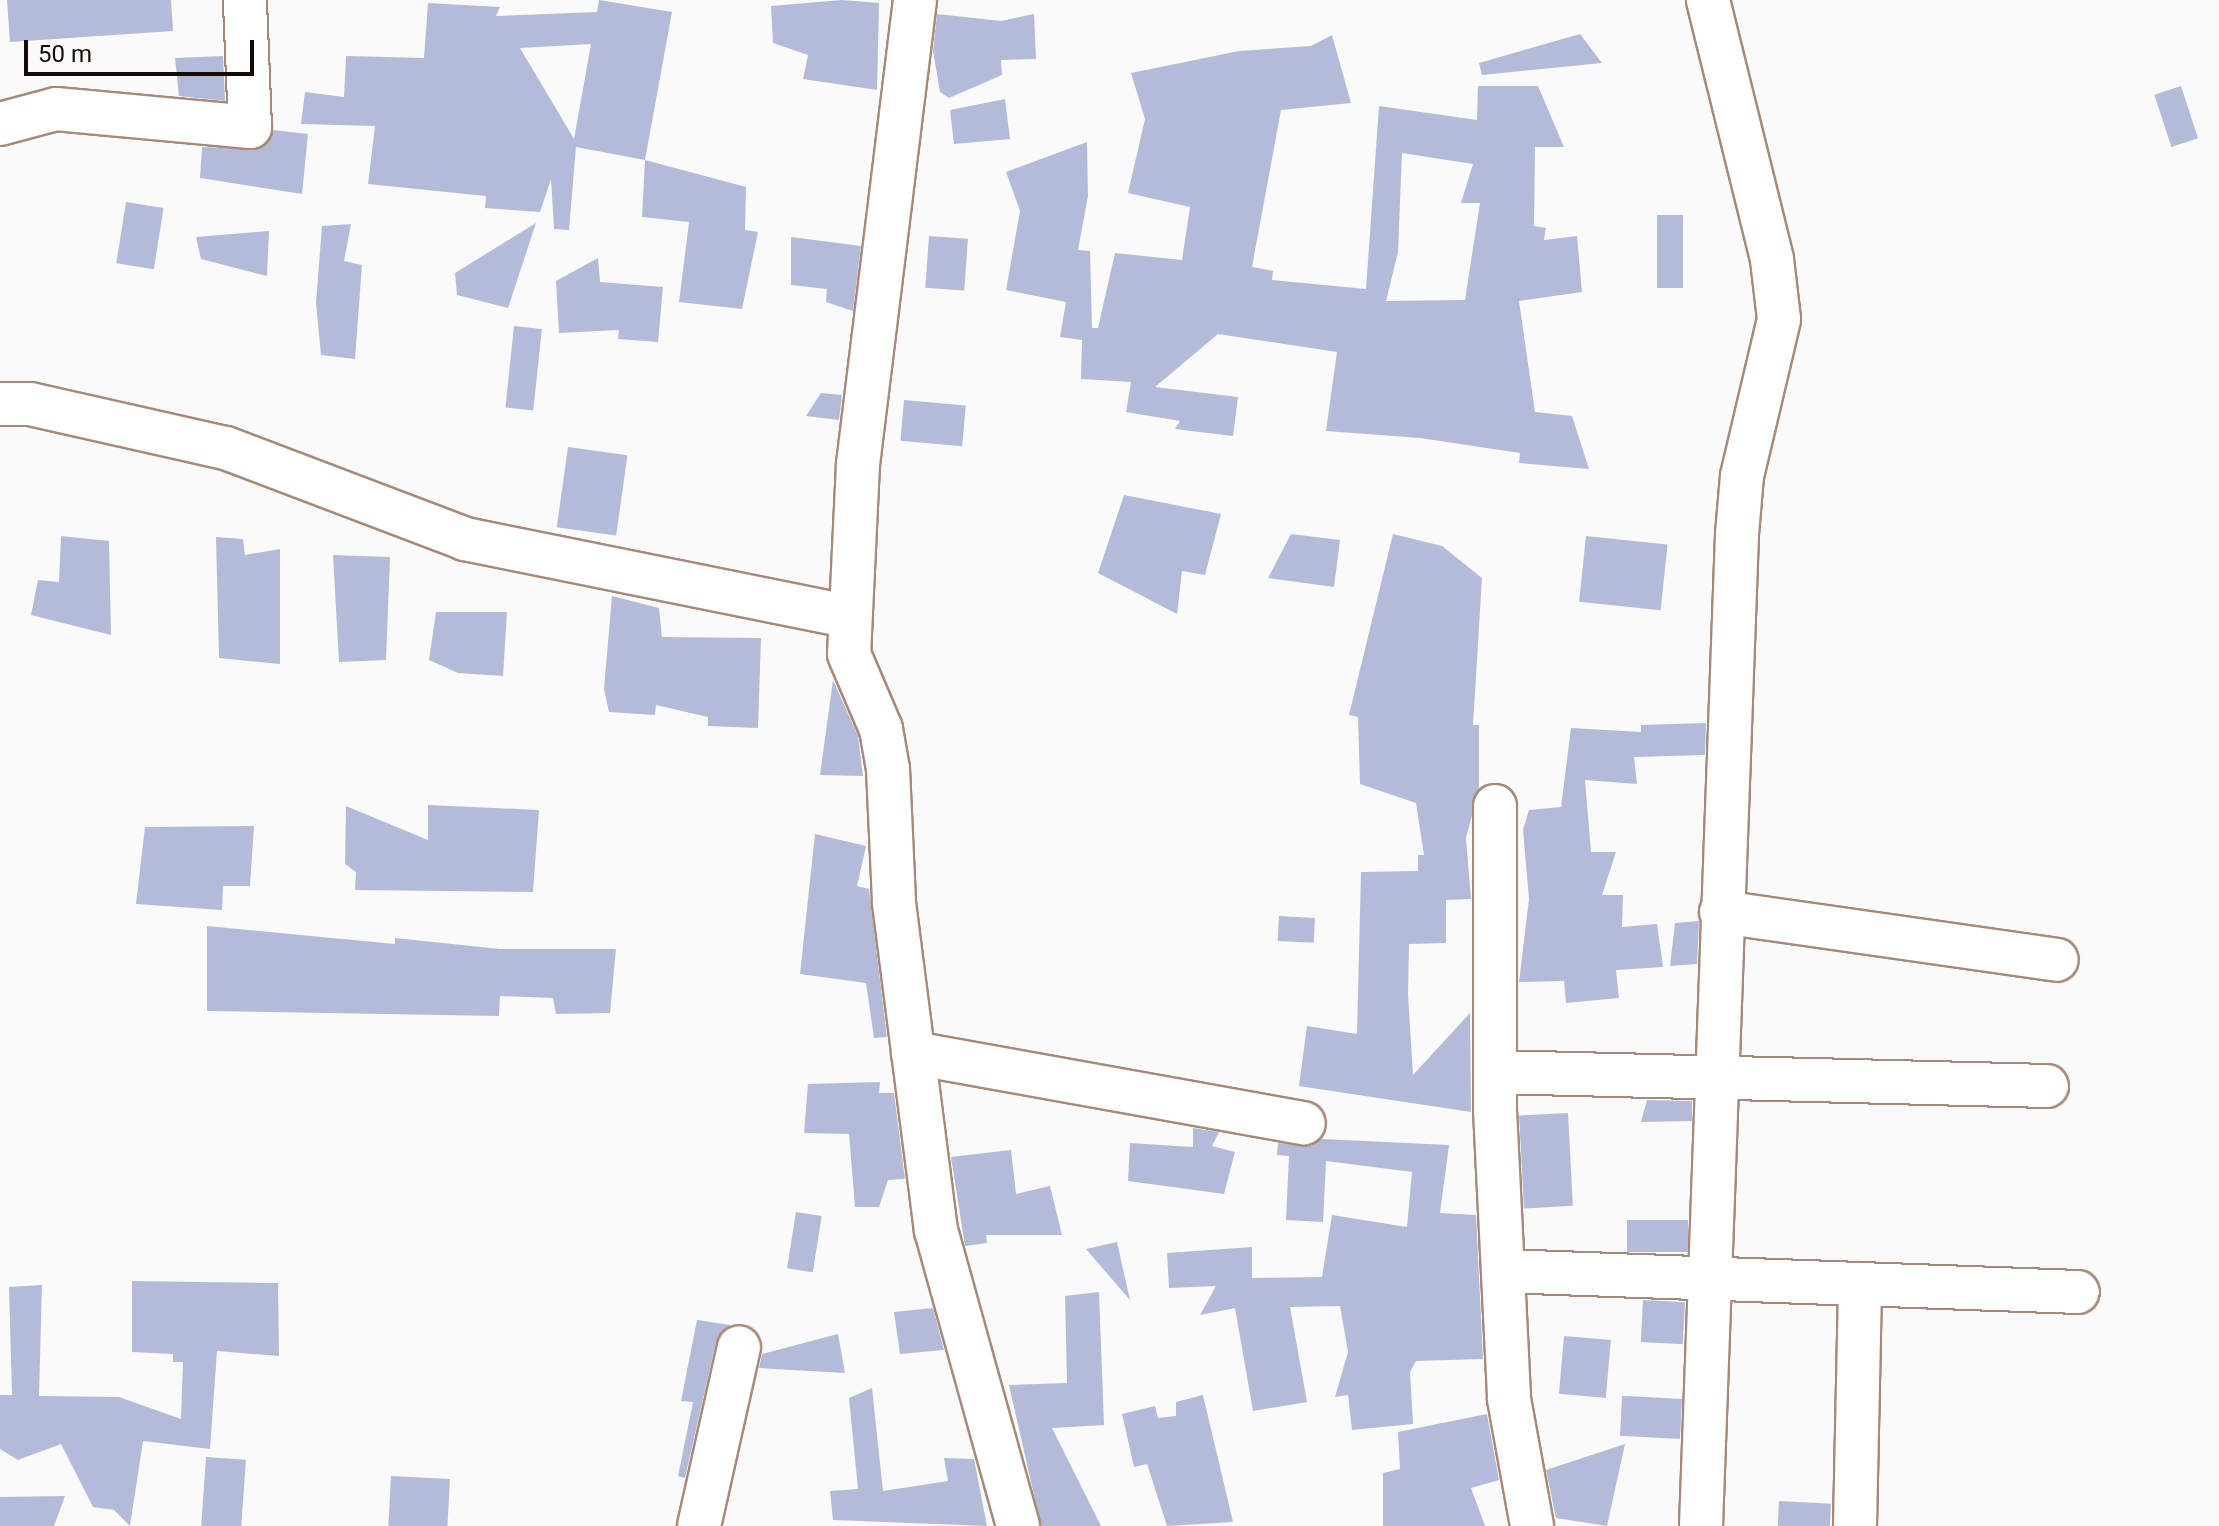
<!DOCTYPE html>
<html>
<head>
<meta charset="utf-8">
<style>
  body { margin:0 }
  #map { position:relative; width:2219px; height:1526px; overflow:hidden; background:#fafafa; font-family:Roboto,sans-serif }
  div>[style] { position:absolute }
  .building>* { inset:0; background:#b3bbd9; transform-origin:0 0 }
  .roads { filter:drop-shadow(2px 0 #a78979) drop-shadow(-2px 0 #a78979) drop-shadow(0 2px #a78979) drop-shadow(0 -2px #a78979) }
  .minor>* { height:42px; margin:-21px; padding:0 21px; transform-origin:21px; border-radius:21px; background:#fff }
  span { translate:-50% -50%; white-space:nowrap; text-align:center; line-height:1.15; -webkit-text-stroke:8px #fafafa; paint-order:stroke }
  .scale { position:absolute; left:24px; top:40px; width:230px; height:36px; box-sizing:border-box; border:4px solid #150a05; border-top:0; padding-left:10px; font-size:24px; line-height:28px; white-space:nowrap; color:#150a05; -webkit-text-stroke:6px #fafafa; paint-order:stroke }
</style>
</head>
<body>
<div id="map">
  <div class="building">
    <i style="clip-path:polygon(7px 0,171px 0,173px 31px,10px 42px)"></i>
    <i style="clip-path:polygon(evenodd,599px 0,672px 12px,645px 160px,576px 147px,569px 230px,554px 229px,551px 179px,540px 212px,485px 208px,486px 196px,368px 184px,375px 126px,301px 124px,305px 92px,344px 97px,346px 56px,424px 58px,428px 3px,500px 7px,496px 16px,597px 12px,599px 0,591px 44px,574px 139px,520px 48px,591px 44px)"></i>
    <i style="clip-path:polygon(842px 0,879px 3px,877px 90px,803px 79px,808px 55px,773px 43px,771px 6px)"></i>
    <i style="clip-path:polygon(937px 14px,1001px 21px,1034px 14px,1036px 59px,1001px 60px,1002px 75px,949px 98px,940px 92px,933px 51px)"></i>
    <i style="clip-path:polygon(1580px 34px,1602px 63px,1482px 75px,1479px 63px)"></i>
    <i style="clip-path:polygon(evenodd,1332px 35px,1351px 103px,1281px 110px,1252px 267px,1273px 271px,1272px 280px,1366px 289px,1379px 106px,1477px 120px,1478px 86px,1538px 86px,1564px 147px,1535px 147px,1534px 226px,1546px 228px,1544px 240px,1577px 236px,1582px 292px,1519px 301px,1535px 412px,1572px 416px,1589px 469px,1519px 463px,1520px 453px,1420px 438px,1326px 431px,1337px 352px,1218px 334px,1155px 387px,1238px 397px,1233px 436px,1175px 429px,1180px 421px,1126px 412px,1131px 382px,1081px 379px,1082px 340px,1060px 337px,1066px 302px,1006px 290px,1020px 211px,1006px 172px,1087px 142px,1088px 196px,1078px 250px,1090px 251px,1092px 328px,1098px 328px,1115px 253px,1182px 260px,1190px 207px,1128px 193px,1145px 119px,1131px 73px,1239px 51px,1311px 46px,1332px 35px,1402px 153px,1473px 164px,1461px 203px,1480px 203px,1465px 300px,1386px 301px,1398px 252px,1402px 153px)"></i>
    <i style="clip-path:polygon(223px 56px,225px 101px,179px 96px,175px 58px)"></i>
    <i style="left:2181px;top:86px;width:55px;height:28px;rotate:72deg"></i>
    <i style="clip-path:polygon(1005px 99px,1010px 139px,954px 144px,950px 110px)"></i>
    <i style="clip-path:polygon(273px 130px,308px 134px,302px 194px,200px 178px,202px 147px,260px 149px)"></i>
    <i style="clip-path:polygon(645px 160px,746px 187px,745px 230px,758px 232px,742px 309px,679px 302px,689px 222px,642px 217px)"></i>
    <i style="left:126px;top:202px;width:38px;height:62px;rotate:9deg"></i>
    <i style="left:1657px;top:215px;width:26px;height:73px"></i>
    <i style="clip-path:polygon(536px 223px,508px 308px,457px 295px,455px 273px)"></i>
    <i style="clip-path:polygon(351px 224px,344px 261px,362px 265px,355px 359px,321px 355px,316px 303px,322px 226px)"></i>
    <i style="clip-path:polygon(269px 231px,267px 276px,201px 259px,196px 237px)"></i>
    <i style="left:929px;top:236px;width:39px;height:52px;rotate:4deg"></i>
    <i style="clip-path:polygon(791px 237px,861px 246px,853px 311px,826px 302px,827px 289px,791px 285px)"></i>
    <i style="clip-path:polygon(598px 258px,600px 282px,663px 287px,658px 342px,618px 339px,619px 330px,559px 333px,556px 281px)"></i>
    <i style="left:514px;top:326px;width:28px;height:82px;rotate:6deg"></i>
    <i style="clip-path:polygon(821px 393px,842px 395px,839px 420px,806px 416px)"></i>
    <i style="left:904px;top:400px;width:62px;height:41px;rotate:5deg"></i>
    <i style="left:568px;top:447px;width:60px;height:81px;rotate:8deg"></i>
    <i style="clip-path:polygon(1124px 495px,1221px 514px,1205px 575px,1182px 571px,1177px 614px,1098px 573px)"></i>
    <i style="clip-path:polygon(1291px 534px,1340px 540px,1334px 587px,1268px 578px)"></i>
    <i style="clip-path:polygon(1393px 534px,1442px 546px,1482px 578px,1473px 725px,1479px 725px,1479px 789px,1466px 838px,1471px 899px,1446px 900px,1446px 943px,1409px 944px,1408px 994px,1413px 1075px,1470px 1013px,1471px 1112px,1299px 1086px,1307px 1026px,1357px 1034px,1361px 872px,1418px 871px,1418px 855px,1424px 855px,1416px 803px,1360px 784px,1358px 717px,1349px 715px)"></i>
    <i style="clip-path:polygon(61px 536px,109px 541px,111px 635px,31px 615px,38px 580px,59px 582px)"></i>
    <i style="left:1586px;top:536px;width:82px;height:66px;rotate:6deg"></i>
    <i style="clip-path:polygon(216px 537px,243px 539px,245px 555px,280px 549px,280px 664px,219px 658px)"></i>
    <i style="clip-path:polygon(333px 555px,390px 557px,386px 660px,339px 662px)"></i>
    <i style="clip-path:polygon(612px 596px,659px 608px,662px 637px,761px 638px,758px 728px,708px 726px,708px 717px,656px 705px,655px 715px,609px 712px,604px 689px)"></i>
    <i style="clip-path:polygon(436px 612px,507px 612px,503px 676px,458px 673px,429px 660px)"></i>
    <i style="clip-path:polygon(833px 680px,858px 736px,863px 776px,820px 775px)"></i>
    <i style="clip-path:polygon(1706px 723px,1705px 755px,1634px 757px,1637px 784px,1585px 780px,1591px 852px,1616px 852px,1602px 895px,1623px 895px,1622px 927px,1657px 924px,1663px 967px,1616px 970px,1619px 998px,1566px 1003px,1564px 981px,1519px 982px,1529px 899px,1523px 830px,1529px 810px,1561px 807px,1571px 728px,1641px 732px,1641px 725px)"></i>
    <i style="clip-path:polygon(428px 805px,539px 810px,533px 892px,355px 890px,356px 872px,345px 864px,346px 806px,428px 840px)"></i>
    <i style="clip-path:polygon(254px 826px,250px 886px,223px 886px,222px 910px,136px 904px,145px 827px)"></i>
    <i style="clip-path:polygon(815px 834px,866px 846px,857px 886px,869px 889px,887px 1037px,874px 1038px,866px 983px,800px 974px)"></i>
    <i style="left:1279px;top:916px;width:36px;height:25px;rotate:3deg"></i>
    <i style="clip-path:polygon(1699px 921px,1697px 964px,1670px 966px,1675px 923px)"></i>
    <i style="clip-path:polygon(207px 926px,395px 944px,395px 938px,500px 949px,616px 949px,610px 1013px,556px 1014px,553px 998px,500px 996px,499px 1016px,207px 1011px)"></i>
    <i style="clip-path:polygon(880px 1082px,879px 1093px,894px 1093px,905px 1179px,888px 1180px,879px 1207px,855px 1207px,849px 1134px,804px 1133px,808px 1084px)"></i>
    <i style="clip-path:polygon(1647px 1100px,1692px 1101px,1692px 1121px,1641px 1122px)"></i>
    <i style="left:1568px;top:1113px;width:93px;height:49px;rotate:87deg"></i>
    <i style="clip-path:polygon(1193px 1128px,1219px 1132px,1212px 1146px,1235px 1152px,1224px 1194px,1128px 1181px,1130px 1143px,1193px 1147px)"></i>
    <i style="clip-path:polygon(1322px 1139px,1449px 1145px,1440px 1213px,1476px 1215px,1483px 1359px,1416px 1361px,1410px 1372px,1413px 1424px,1352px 1430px,1348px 1395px,1335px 1397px,1348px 1352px,1340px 1306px,1290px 1307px,1307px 1402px,1253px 1411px,1235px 1308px,1200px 1315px,1216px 1286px,1169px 1288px,1167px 1253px,1252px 1247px,1252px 1278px,1322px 1277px,1332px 1215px,1407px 1227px,1412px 1172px,1326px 1161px,1323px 1222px,1286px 1220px,1289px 1156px,1277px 1155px,1278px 1143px,1311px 1146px)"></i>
    <i style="clip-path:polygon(1011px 1150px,1016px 1194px,1050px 1186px,1062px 1235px,986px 1235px,987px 1243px,965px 1246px,951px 1157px)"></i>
    <i style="left:796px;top:1212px;width:26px;height:57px;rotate:9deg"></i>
    <i style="left:1627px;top:1220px;width:61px;height:32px"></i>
    <i style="clip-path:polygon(1117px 1242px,1130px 1300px,1086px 1249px)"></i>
    <i style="clip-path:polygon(132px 1281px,278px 1283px,279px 1356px,217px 1351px,210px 1449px,143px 1441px,130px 1526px,114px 1510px,93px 1507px,61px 1444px,18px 1460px,0 1449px,0 1395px,12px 1395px,9px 1287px,42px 1285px,39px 1396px,119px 1397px,181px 1419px,183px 1362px,173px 1362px,173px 1354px,132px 1352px)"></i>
    <i style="clip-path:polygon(1099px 1292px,1104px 1425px,1052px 1428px,1101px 1526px,1041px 1526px,1009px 1385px,1067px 1383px,1065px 1296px)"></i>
    <i style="left:1643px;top:1300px;width:42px;height:42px;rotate:3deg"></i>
    <i style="clip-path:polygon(933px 1308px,944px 1350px,900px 1354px,894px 1312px)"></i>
    <i style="clip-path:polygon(697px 1320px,730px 1325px,716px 1342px,685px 1478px,678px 1476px,693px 1402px,681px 1401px)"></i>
    <i style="clip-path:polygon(838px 1334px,845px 1373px,759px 1368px,762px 1354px)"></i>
    <i style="left:1564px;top:1336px;width:47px;height:58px;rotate:5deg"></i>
    <i style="clip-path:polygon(872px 1388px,883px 1491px,948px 1481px,944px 1458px,974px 1459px,987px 1526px,833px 1520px,830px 1491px,858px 1489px,849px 1398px)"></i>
    <i style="clip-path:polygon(1203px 1395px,1233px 1522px,1167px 1526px,1147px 1464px,1134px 1467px,1122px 1414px,1155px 1406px,1158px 1418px,1176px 1416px,1176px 1402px)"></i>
    <i style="left:1682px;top:1399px;width:40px;height:60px;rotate:93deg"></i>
    <i style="clip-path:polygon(1487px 1414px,1499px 1480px,1471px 1488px,1485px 1526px,1383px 1526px,1383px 1473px,1400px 1469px,1398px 1432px)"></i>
    <i style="clip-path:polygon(1625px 1444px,1607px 1526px,1556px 1518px,1546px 1470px)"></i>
    <i style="left:206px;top:1457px;width:40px;height:69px;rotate:4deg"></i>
    <i style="left:391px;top:1476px;width:59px;height:50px;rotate:3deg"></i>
    <i style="clip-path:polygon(65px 1496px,54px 1526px,0 1526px,0 1497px)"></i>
    <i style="left:1779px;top:1501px;width:52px;height:25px;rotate:3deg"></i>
  </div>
  <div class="roads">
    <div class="minor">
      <i style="left:915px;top:0;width:467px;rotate:97deg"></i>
      <i style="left:858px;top:464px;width:190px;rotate:92.7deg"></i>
      <i style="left:849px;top:654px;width:82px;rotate:66.9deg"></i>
      <i style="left:881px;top:729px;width:41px;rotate:80.1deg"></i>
      <i style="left:888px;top:769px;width:134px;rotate:87.4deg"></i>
      <i style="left:894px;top:903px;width:330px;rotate:82.7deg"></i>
      <i style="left:936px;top:1230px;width:307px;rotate:74.5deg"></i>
      <i style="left:0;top:124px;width:58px;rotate:-15deg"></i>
      <i style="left:56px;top:109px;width:195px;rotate:5.3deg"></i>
      <i style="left:250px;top:127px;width:127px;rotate:-92.3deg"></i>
      <i style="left:0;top:404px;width:30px"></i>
      <i style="left:30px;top:404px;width:201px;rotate:12.7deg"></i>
      <i style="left:226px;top:448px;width:256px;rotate:20.8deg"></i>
      <i style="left:465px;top:539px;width:389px;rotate:11.4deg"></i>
      <i style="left:1495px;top:806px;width:304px;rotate:90deg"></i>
      <i style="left:1495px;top:1110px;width:289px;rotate:87.2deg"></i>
      <i style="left:1509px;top:1399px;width:129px;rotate:79.7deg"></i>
      <i style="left:1721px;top:912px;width:339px;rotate:8.1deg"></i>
      <i style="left:913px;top:1053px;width:397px;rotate:10.2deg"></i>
      <i style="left:1495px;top:1072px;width:552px;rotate:1.45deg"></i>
      <i style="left:1503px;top:1271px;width:575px;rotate:2.09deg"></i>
      <i style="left:699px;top:1526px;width:183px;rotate:-77.4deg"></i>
      <i style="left:1701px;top:1526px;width:993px;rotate:-87.92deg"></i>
      <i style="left:1737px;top:534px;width:58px;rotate:-85.1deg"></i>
      <i style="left:1742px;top:476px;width:161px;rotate:-76.7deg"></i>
      <i style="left:1779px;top:319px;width:60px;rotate:-96.7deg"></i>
      <i style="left:1772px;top:259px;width:267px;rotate:-103.9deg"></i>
      <i style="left:1855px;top:1526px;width:242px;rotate:-88.8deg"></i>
    </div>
  </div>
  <div class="scale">50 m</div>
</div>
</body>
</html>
